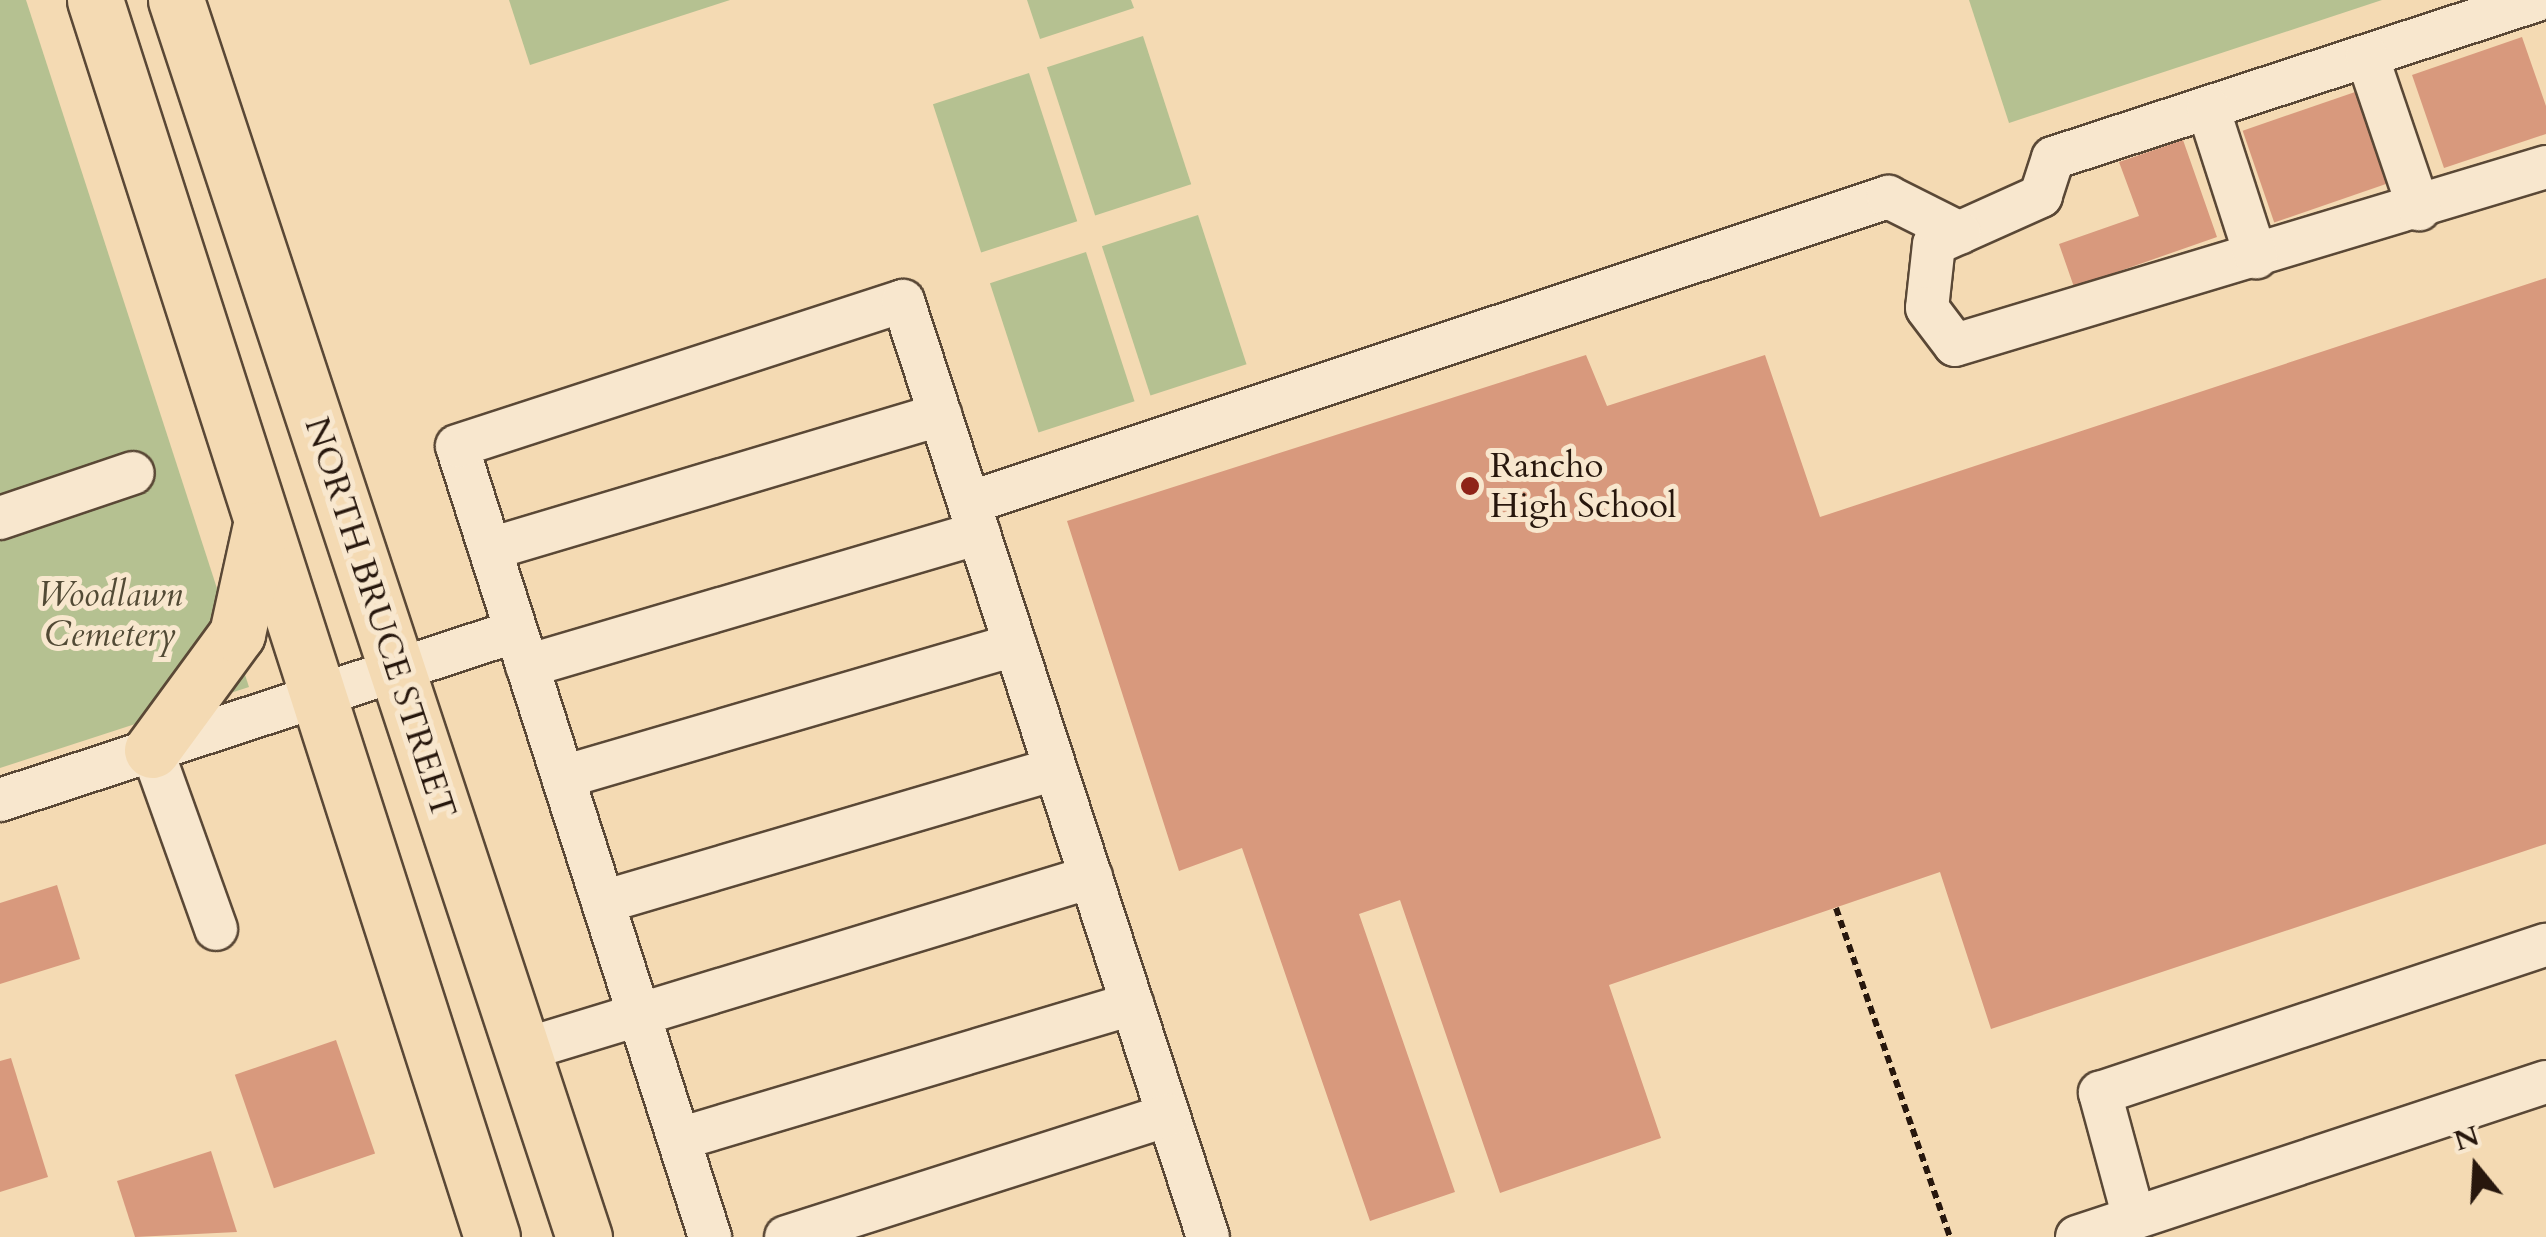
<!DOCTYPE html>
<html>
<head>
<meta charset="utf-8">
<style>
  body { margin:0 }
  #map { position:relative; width:2546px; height:1237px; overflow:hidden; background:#f4dab3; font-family:Cardo,serif }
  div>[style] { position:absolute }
  .green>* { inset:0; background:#b5c191; transform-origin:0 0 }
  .building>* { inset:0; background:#d8997d; transform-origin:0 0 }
  .path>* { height:6px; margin-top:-3px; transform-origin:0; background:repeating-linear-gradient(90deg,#27170d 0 8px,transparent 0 13px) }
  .roads { filter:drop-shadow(2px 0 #5a4836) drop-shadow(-2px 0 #5a4836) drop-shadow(0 2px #5a4836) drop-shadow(0 -2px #5a4836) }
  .minor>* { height:42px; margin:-21px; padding:0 21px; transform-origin:21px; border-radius:21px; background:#f8e7ce }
  .major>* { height:55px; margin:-27.5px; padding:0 27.5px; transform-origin:27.5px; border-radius:27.5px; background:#f4dab3 }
  .dots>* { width:28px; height:28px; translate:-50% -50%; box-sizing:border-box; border:5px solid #f8e7ce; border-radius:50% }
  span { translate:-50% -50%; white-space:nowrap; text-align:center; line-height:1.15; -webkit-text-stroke:10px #f8e7ce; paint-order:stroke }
  .poi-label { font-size:35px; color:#27170d }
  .left { translate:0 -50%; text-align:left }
  .park-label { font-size:35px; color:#524a35; font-style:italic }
  .street-label { font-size:35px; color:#27170d }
  .north { position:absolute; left:2426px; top:1117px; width:100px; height:100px; -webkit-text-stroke:8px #f8e7ce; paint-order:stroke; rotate:342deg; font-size:28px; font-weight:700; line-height:40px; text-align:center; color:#27170d }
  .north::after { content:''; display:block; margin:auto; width:35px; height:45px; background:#27170d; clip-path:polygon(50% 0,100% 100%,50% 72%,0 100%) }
</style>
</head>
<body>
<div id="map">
  <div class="green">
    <i style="clip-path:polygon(0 0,26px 0,249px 687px,0 768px)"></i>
    <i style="clip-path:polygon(509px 0,730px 0,530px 65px)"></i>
    <i style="clip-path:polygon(1027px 0,1131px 0,1134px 8px,1040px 39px)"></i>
    <i style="clip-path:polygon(1969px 0,2382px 0,2009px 123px)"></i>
    <i style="left:1143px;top:36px;width:156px;height:101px;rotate:72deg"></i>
    <i style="left:1029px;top:73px;width:156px;height:101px;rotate:72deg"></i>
    <i style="left:1198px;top:215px;width:157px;height:101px;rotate:72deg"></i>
    <i style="left:1086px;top:252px;width:157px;height:101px;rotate:72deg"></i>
  </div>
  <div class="building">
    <i style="clip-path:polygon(2522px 37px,2546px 106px,2546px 134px,2444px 168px,2412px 75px)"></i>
    <i style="left:2358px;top:91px;width:97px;height:122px;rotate:71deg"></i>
    <i style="clip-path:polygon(2183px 140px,2217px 237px,2074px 287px,2059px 244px,2139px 216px,2119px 162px)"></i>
    <i style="clip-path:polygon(2546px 278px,2546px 844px,1991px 1029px,1940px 872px,1609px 985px,1661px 1138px,1500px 1193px,1400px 900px,1359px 914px,1455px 1192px,1370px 1221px,1242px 848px,1179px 871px,1067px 521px,1586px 355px,1607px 406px,1765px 355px,1820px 517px)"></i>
    <i style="clip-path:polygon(57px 885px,80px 959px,0 984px,0 903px)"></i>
    <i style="left:336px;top:1040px;width:120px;height:107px;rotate:71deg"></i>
    <i style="clip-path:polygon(11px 1058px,48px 1177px,0 1192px,0 1061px)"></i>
    <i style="clip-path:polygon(211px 1151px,237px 1232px,135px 1237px,117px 1181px)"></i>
  </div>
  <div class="path">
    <i style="left:1836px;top:908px;width:348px;rotate:70.9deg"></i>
  </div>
  <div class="roads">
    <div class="minor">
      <i style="left:2537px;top:0;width:509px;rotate:161.92deg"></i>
      <i style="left:2053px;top:158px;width:40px;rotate:108deg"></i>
      <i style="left:2041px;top:196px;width:117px;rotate:155.8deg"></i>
      <i style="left:1934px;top:244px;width:64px;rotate:96.2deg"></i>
      <i style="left:1927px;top:308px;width:46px;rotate:52.9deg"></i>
      <i style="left:1955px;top:345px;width:617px;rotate:-16.76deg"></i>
      <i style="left:2367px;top:56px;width:162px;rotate:71.2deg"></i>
      <i style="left:2208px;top:108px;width:157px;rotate:72.1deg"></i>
      <i style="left:969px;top:503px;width:969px;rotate:-18.42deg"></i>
      <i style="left:1888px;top:197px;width:80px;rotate:26.6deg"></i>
      <i style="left:0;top:518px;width:140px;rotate:-18.7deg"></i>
      <i style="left:490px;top:549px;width:470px;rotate:-16.6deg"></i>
      <i style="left:527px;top:666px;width:471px;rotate:-16.4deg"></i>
      <i style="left:152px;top:750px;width:190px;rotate:70.3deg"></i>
      <i style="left:563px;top:777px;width:471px;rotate:-16.3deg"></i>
      <i style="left:0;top:800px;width:543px;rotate:-18.13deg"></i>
      <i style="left:603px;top:902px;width:471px;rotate:-16.4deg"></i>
      <i style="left:523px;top:1050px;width:594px;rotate:-16.94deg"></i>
      <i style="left:679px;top:1139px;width:473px;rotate:-16.6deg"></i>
      <i style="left:2134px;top:1218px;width:130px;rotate:-105.2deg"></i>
      <i style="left:2100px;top:1093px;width:470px;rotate:-18.4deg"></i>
      <i style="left:710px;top:1237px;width:830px;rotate:-107.74deg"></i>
      <i style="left:457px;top:446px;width:469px;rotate:-18deg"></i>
      <i style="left:903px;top:301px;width:984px;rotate:71.95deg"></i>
      <i style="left:786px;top:1237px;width:401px;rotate:-17.7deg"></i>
      <i style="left:2077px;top:1237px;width:494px;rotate:-18.3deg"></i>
    </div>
    <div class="major">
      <i style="left:95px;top:0;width:1299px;rotate:72.21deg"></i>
      <i style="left:176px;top:0;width:1303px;rotate:71.75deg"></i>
      <i style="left:152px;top:750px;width:144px;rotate:-53.8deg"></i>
      <i style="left:237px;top:634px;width:107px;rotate:-77.6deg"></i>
    </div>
  </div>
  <div class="dots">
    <i style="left:1470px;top:486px;background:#8f2418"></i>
  </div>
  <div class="poi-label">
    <span class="left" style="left:1490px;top:486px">Rancho<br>High School</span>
  </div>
  <div class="park-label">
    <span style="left:110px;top:615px">Woodlawn<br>Cemetery</span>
  </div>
  <div class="street-label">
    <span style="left:380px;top:618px;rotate:72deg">NORTH BRUCE STREET</span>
  </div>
  <div class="north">N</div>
</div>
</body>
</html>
